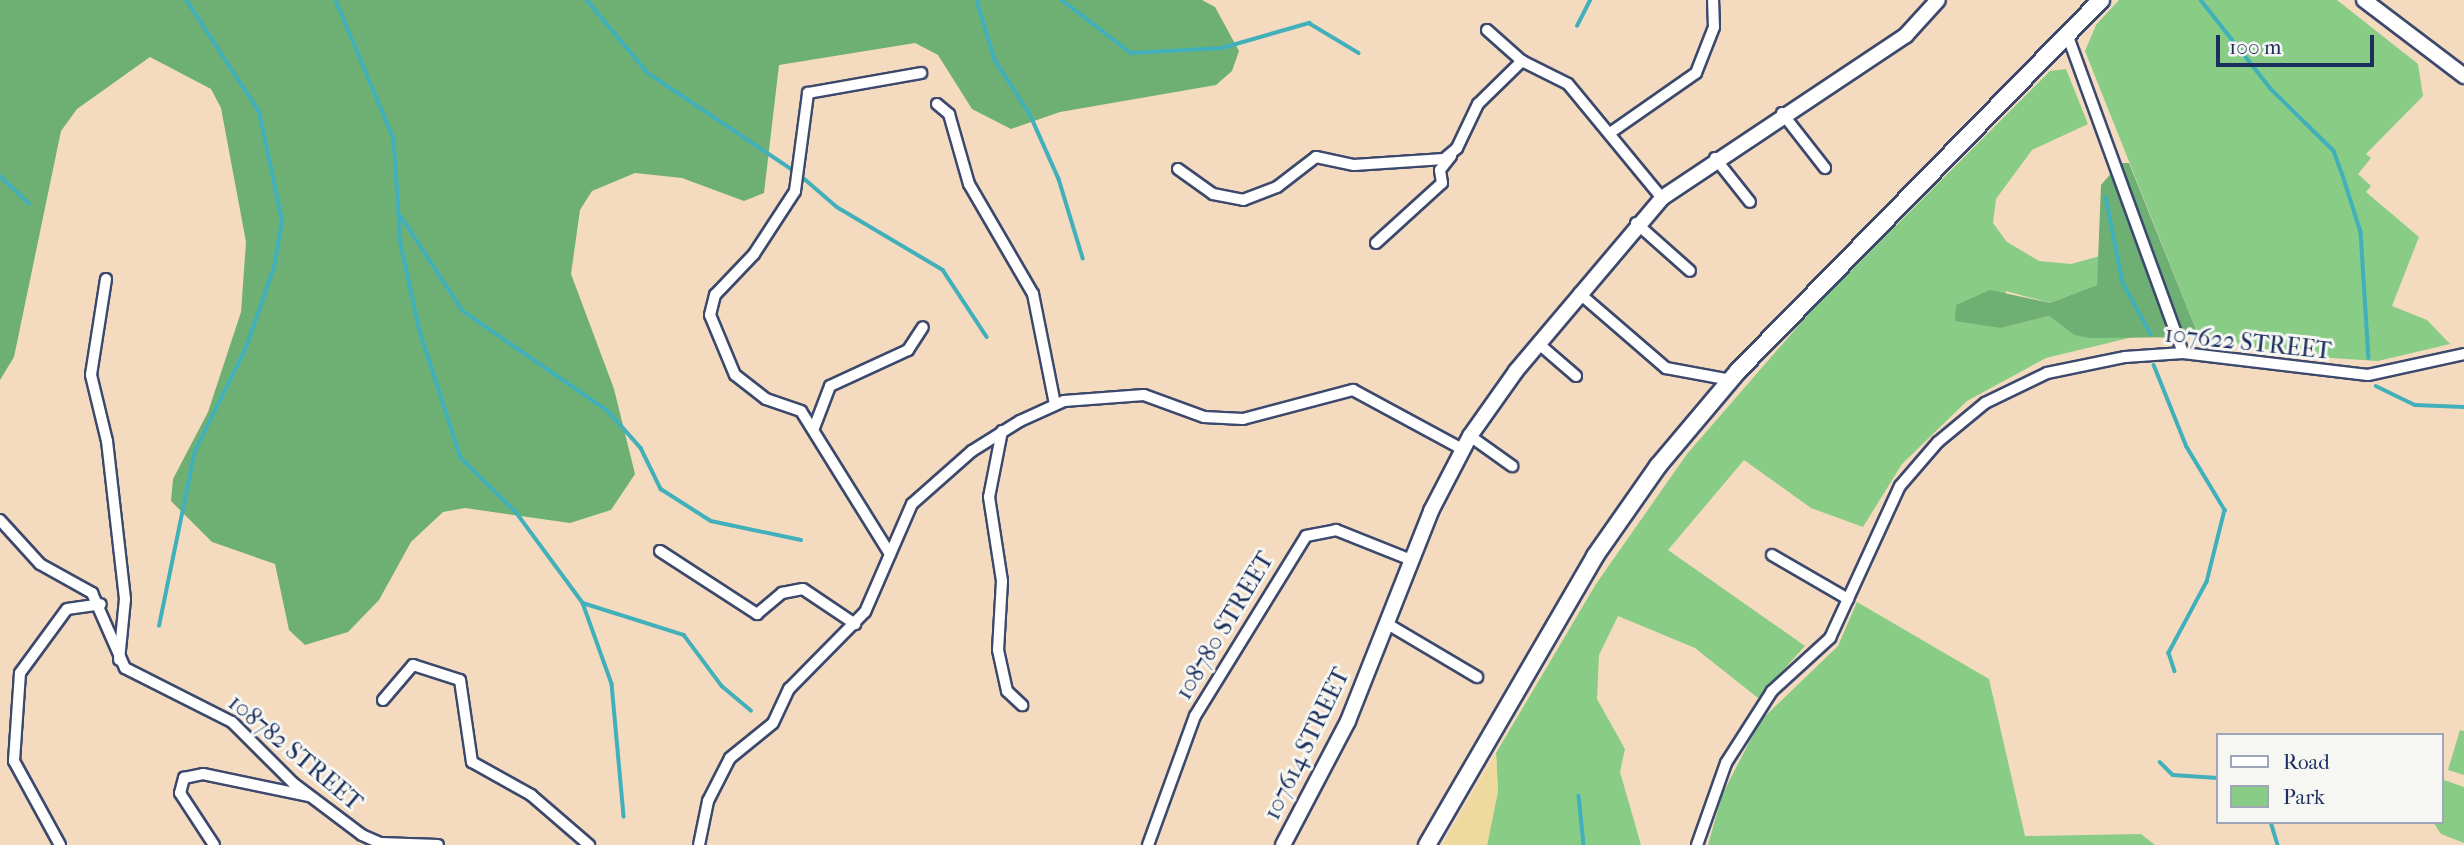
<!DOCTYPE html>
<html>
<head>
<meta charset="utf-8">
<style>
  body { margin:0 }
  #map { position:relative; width:2464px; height:845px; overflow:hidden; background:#f4dbbf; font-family:"IM FELL French Canon",serif }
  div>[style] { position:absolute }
  .green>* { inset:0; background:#88cc86 }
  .forest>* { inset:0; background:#6eb073 }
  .sand>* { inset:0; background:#eeda9e }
  .stream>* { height:3.5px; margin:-1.75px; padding:0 1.75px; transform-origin:1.75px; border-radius:1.75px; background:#41b0bb }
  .roads { filter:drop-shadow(2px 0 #3c496d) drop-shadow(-2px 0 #3c496d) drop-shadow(0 2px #3c496d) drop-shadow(0 -2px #3c496d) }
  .minor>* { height:10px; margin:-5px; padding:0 5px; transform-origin:5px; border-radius:5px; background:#fff }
  .tertiary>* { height:14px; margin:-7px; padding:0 7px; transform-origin:7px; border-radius:7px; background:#fff }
  .secondary>* { height:16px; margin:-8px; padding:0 8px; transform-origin:8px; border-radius:8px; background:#fff }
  span { translate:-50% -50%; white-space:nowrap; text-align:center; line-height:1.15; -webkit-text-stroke:6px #f6f6f2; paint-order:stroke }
  .street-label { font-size:24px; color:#1b2f5e }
  .legend { position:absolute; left:2216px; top:733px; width:228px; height:91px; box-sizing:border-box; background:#f6f6f2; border:2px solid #9ea6b7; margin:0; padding:9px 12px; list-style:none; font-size:21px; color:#1b2f5e }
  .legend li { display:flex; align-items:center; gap:14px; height:35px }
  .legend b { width:35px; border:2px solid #9ea6b7 }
  .scale { position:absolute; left:2216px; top:35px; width:158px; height:32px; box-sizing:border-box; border:4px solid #1b2f5e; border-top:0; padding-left:9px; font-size:21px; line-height:24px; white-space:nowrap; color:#1b2f5e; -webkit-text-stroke:5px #f6f6f2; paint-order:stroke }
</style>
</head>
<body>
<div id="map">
  <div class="green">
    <i style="clip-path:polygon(2119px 0,2337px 0,2418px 64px,2423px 96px,2366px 154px,2371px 158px,2358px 174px,2371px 186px,2366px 192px,2419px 237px,2392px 306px,2427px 320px,2450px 344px,2378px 361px,2300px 356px,2199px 337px,2085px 51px,2096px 25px)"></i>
    <i style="clip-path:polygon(2066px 69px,2088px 124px,2032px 150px,1996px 199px,1993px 223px,2007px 242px,2039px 261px,2071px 264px,2100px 256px,2097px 285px,2050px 303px,2006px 291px,2001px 328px,2049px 316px,2074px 335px,2133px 337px,2046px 358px,1967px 401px,1902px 464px,1863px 527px,1811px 508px,1744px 460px,1668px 550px,1805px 646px,1758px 698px,1695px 648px,1618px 616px,1599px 655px,1597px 699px,1625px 749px,1620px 772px,1641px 845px,1487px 845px,1498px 791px,1496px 753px,1596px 584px,1687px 454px,1812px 310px,2050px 71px)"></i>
    <i style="clip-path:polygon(1857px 602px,1989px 679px,2025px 836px,2141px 834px,2155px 845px,1708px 845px,1722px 795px,1760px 721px,1838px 646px)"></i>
    <i style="clip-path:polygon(2460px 730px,2464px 731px,2464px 775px,2448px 770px)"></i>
    <i style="clip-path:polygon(2441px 779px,2464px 787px,2464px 843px,2441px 834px,2433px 822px,2441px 822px)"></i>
  </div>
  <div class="forest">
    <i style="clip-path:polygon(0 0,1202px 0,1215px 7px,1239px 51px,1232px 71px,1216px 85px,1060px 112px,1011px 129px,972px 109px,938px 55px,915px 43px,779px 65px,764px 193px,744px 201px,682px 178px,635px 173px,592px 191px,580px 210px,571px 274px,614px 389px,635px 474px,611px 510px,570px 523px,465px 508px,443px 512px,411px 542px,379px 600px,348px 632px,305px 645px,289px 630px,275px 564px,212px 542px,171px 501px,173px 479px,208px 412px,241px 312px,246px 242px,221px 108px,211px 89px,150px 57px,77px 109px,61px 131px,14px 357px,0 380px)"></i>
    <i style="clip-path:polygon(2120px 163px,2129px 163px,2199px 337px,2090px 338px,2074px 335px,2049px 316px,2001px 328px,1955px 321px,1956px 305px,1990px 290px,2050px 303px,2097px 285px,2101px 185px)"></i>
  </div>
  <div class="sand">
    <i style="clip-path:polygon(1496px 753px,1498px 791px,1487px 845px,1442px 845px)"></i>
  </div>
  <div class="stream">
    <i style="left:336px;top:0;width:151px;rotate:67.4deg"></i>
    <i style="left:394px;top:139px;width:105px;rotate:86.2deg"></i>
    <i style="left:401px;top:244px;width:89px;rotate:77.7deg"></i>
    <i style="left:420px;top:331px;width:133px;rotate:72.1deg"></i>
    <i style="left:461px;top:458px;width:77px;rotate:44.5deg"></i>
    <i style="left:516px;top:512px;width:113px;rotate:53.6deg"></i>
    <i style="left:583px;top:603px;width:86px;rotate:70.3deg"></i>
    <i style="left:612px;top:684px;width:133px;rotate:84.8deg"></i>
    <i style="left:587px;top:0;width:95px;rotate:50.1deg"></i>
    <i style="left:648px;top:73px;width:182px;rotate:33.8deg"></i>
    <i style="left:799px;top:174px;width:50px;rotate:41deg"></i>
    <i style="left:837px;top:207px;width:123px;rotate:30.7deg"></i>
    <i style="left:943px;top:270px;width:80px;rotate:56.7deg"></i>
    <i style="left:977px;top:0;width:63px;rotate:73.3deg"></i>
    <i style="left:995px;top:60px;width:64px;rotate:57.1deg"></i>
    <i style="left:1030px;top:114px;width:71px;rotate:66deg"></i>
    <i style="left:1059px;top:179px;width:83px;rotate:73.1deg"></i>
    <i style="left:1062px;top:0;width:87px;rotate:37.5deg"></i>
    <i style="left:1131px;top:53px;width:91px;rotate:-3.1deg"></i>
    <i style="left:1222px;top:48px;width:91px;rotate:-16deg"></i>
    <i style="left:1309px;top:23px;width:58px;rotate:31deg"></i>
    <i style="left:2201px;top:0;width:113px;rotate:51.8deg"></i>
    <i style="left:2271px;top:89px;width:88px;rotate:44.5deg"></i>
    <i style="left:2334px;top:151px;width:30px;rotate:70deg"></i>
    <i style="left:1577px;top:26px;width:29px;rotate:-63deg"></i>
    <i style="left:0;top:176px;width:40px;rotate:43deg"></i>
    <i style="left:2345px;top:182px;width:52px;rotate:72.3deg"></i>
    <i style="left:2361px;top:232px;width:126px;rotate:86.4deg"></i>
    <i style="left:2106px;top:197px;width:88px;rotate:78.8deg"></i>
    <i style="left:2123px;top:283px;width:58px;rotate:61.2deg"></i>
    <i style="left:401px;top:216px;width:113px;rotate:56.9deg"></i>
    <i style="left:463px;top:311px;width:176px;rotate:34.6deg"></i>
    <i style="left:608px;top:411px;width:50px;rotate:48.3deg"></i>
    <i style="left:641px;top:448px;width:46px;rotate:64deg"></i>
    <i style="left:661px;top:489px;width:59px;rotate:32.6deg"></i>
    <i style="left:711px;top:521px;width:92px;rotate:11.9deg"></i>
    <i style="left:2154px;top:365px;width:88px;rotate:68.1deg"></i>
    <i style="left:2187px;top:447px;width:74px;rotate:58.9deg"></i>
    <i style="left:2225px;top:510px;width:74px;rotate:104deg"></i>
    <i style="left:2207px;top:582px;width:81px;rotate:118.2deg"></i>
    <i style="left:2169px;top:653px;width:19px;rotate:72deg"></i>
    <i style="left:2376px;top:386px;width:43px;rotate:26deg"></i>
    <i style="left:2415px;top:405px;width:49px;rotate:2.3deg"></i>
    <i style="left:583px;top:603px;width:106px;rotate:17.6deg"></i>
    <i style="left:684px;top:635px;width:64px;rotate:53.3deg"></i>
    <i style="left:722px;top:686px;width:38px;rotate:40deg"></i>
    <i style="left:159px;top:626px;width:179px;rotate:-78.4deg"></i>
    <i style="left:195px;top:451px;width:115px;rotate:-63.7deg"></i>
    <i style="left:246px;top:348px;width:86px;rotate:-70.9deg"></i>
    <i style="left:274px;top:267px;width:47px;rotate:-80.1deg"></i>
    <i style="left:282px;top:221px;width:111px;rotate:-101.9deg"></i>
    <i style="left:259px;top:112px;width:134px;rotate:-123.1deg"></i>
    <i style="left:2160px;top:762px;width:18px;rotate:45deg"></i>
    <i style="left:2173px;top:775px;width:44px;rotate:3.9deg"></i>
    <i style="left:1579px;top:796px;width:49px;rotate:84.2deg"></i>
    <i style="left:2271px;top:822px;width:24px;rotate:73deg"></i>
  </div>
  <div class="roads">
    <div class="minor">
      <i style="left:1487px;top:30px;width:47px;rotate:41.5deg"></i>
      <i style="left:1522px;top:61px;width:51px;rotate:26.6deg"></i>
      <i style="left:1568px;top:84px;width:148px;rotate:50.5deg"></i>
      <i style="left:2067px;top:34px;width:339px;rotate:70deg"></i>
      <i style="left:937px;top:104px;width:16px;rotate:40deg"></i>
      <i style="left:949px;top:114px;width:73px;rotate:74.1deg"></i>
      <i style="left:969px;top:184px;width:127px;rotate:59.8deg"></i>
      <i style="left:1033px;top:294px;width:112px;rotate:78.7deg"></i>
      <i style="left:1782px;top:113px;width:70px;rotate:52deg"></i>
      <i style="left:1610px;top:133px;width:105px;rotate:-34.9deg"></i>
      <i style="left:1696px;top:73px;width:49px;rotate:-68.6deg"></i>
      <i style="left:1714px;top:27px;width:27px;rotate:-92deg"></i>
      <i style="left:1715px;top:158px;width:56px;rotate:51.5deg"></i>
      <i style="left:1178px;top:169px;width:43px;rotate:35.5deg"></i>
      <i style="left:1213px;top:194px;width:31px;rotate:11deg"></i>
      <i style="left:1243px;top:200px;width:36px;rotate:-21deg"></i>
      <i style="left:1277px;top:187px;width:49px;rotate:-37.6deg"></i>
      <i style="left:1316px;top:157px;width:39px;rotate:12deg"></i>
      <i style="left:1354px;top:165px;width:90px;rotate:-3.8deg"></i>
      <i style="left:1444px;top:159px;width:17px;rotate:-40deg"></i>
      <i style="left:1457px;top:148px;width:49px;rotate:-64.5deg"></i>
      <i style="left:1478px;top:104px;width:62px;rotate:-44.3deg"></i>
      <i style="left:1636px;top:223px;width:72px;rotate:41.6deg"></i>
      <i style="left:1376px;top:243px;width:89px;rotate:-42.3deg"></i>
      <i style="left:1442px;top:183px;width:13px;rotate:-99deg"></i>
      <i style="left:1440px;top:170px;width:18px;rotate:-52deg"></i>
      <i style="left:106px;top:279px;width:97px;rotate:98.9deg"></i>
      <i style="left:91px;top:375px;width:68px;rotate:76.4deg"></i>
      <i style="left:107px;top:441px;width:159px;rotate:83.5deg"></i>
      <i style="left:125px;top:599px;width:61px;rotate:95.6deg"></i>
      <i style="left:1579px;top:293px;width:115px;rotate:40.8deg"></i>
      <i style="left:1666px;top:368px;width:66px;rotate:10.5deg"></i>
      <i style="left:1539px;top:344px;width:49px;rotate:40.9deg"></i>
      <i style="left:814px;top:428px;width:45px;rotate:-69.1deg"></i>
      <i style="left:830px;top:386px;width:86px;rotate:-24.8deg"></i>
      <i style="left:908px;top:350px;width:27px;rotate:-57deg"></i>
      <i style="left:1002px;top:431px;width:67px;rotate:101.1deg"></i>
      <i style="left:989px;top:497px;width:85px;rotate:81.2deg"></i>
      <i style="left:1002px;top:581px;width:69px;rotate:93.3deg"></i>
      <i style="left:998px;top:650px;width:42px;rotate:77.6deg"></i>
      <i style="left:1007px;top:691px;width:21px;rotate:43deg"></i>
      <i style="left:1470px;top:436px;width:52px;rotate:35.5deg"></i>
      <i style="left:0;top:520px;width:59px;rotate:47.7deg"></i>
      <i style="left:40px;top:564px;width:60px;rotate:29.1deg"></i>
      <i style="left:92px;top:593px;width:82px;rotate:66.3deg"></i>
      <i style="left:125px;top:668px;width:120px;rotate:26.8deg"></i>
      <i style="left:232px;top:722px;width:86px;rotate:45deg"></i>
      <i style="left:293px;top:783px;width:86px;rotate:37deg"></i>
      <i style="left:362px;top:835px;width:20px;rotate:24deg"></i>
      <i style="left:380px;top:843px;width:58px;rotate:2deg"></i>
      <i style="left:660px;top:551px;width:116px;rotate:33deg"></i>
      <i style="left:757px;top:614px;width:33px;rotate:-40deg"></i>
      <i style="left:782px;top:593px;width:21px;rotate:-11deg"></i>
      <i style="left:803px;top:589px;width:63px;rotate:33.9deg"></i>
      <i style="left:890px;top:554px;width:168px;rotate:-121.9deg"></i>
      <i style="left:801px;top:411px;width:37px;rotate:-161deg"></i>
      <i style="left:766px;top:399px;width:39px;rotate:-142deg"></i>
      <i style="left:735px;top:375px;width:65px;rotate:-112.6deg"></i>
      <i style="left:710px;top:315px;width:21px;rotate:-76deg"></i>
      <i style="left:715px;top:295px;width:57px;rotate:-46.4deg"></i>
      <i style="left:754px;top:254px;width:75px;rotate:-56.9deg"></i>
      <i style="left:795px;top:191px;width:99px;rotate:-82.4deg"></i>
      <i style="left:808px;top:93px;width:115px;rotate:-10deg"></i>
      <i style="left:1772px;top:555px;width:88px;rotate:30.1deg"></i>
      <i style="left:1386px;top:623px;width:106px;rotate:30.7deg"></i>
      <i style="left:383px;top:700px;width:46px;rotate:-49.4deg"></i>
      <i style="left:413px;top:665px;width:49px;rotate:17.7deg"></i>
      <i style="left:460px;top:680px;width:83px;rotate:81.7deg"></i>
      <i style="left:472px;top:762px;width:68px;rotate:29.2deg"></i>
      <i style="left:531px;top:795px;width:77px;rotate:40.8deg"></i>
      <i style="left:60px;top:845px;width:96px;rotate:-118.7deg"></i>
      <i style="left:14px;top:761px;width:88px;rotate:-86.1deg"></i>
      <i style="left:20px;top:673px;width:79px;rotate:-53.7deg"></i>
      <i style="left:67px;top:609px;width:34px;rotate:-8deg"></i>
      <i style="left:214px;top:845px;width:62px;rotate:-123.2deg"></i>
      <i style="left:180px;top:793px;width:16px;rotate:-75deg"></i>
      <i style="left:184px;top:778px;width:19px;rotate:-12deg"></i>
      <i style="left:203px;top:774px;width:107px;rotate:11.8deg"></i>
      <i style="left:699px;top:845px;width:45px;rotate:-78.4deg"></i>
      <i style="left:708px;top:801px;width:48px;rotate:-62.9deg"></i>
      <i style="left:730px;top:758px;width:55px;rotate:-39.1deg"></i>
      <i style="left:773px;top:723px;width:38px;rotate:-65deg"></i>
      <i style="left:789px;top:689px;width:108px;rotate:-45.4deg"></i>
      <i style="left:865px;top:612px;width:118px;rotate:-66.5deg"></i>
      <i style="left:912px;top:504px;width:80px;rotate:-41.5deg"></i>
      <i style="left:972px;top:451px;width:57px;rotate:-32deg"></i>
      <i style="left:1020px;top:421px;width:48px;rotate:-24.4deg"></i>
      <i style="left:1064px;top:401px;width:80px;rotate:-4.3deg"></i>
      <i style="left:1144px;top:395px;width:64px;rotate:20.1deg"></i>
      <i style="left:1204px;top:417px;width:39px;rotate:3deg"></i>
      <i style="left:1243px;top:419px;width:114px;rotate:-14.8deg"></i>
      <i style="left:1353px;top:390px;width:124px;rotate:28.4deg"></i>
      <i style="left:1148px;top:845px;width:137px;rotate:-70deg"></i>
      <i style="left:1195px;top:716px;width:211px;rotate:-58.3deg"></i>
      <i style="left:1306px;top:536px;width:31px;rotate:-11deg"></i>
      <i style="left:1336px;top:530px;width:79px;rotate:21.7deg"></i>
      <i style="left:1697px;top:845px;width:87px;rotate:-70.5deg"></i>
      <i style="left:1726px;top:763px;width:85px;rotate:-57.4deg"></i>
      <i style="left:1772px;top:691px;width:79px;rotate:-42.4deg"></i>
      <i style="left:1830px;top:638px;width:167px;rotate:-65.3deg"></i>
      <i style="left:1900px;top:486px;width:58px;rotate:-49.2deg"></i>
      <i style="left:1938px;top:442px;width:61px;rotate:-39.7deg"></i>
      <i style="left:1985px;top:403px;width:69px;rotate:-25.8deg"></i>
      <i style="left:2047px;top:373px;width:80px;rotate:-11.6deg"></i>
      <i style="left:2125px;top:357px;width:58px;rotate:-3.9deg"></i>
      <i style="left:2183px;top:353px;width:186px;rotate:6.8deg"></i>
      <i style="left:2368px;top:375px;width:98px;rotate:-12.3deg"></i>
    </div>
    <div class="tertiary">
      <i style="left:2364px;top:0;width:126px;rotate:37.2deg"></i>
      <i style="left:1283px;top:845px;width:140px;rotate:-62.3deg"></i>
      <i style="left:1348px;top:721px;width:226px;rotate:-68.4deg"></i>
      <i style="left:1431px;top:511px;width:85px;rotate:-62.5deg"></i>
      <i style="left:1470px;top:436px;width:80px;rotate:-54.7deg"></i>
      <i style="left:1516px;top:371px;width:226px;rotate:-49.8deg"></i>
      <i style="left:1662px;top:198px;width:293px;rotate:-33.7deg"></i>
      <i style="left:1906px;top:35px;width:47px;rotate:-47.6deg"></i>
    </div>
    <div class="secondary">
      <i style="left:1427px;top:845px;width:334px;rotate:-59.8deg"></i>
      <i style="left:1595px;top:556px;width:110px;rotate:-55deg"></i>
      <i style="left:1658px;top:466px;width:124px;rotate:-49.9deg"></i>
      <i style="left:1738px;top:371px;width:519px;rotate:-45.62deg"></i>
    </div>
  </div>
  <div class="street-label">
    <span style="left:2248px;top:343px;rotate:6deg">107622 STREET</span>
    <span style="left:1225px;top:626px;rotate:-59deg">108780 STREET</span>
    <span style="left:1307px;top:744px;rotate:-64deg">107614 STREET</span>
    <span style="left:295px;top:753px;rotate:40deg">108782 STREET</span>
  </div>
  <ul class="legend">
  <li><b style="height:9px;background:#fff"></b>Road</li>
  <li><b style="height:19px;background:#88cc86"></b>Park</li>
  </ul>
  <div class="scale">100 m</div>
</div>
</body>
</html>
